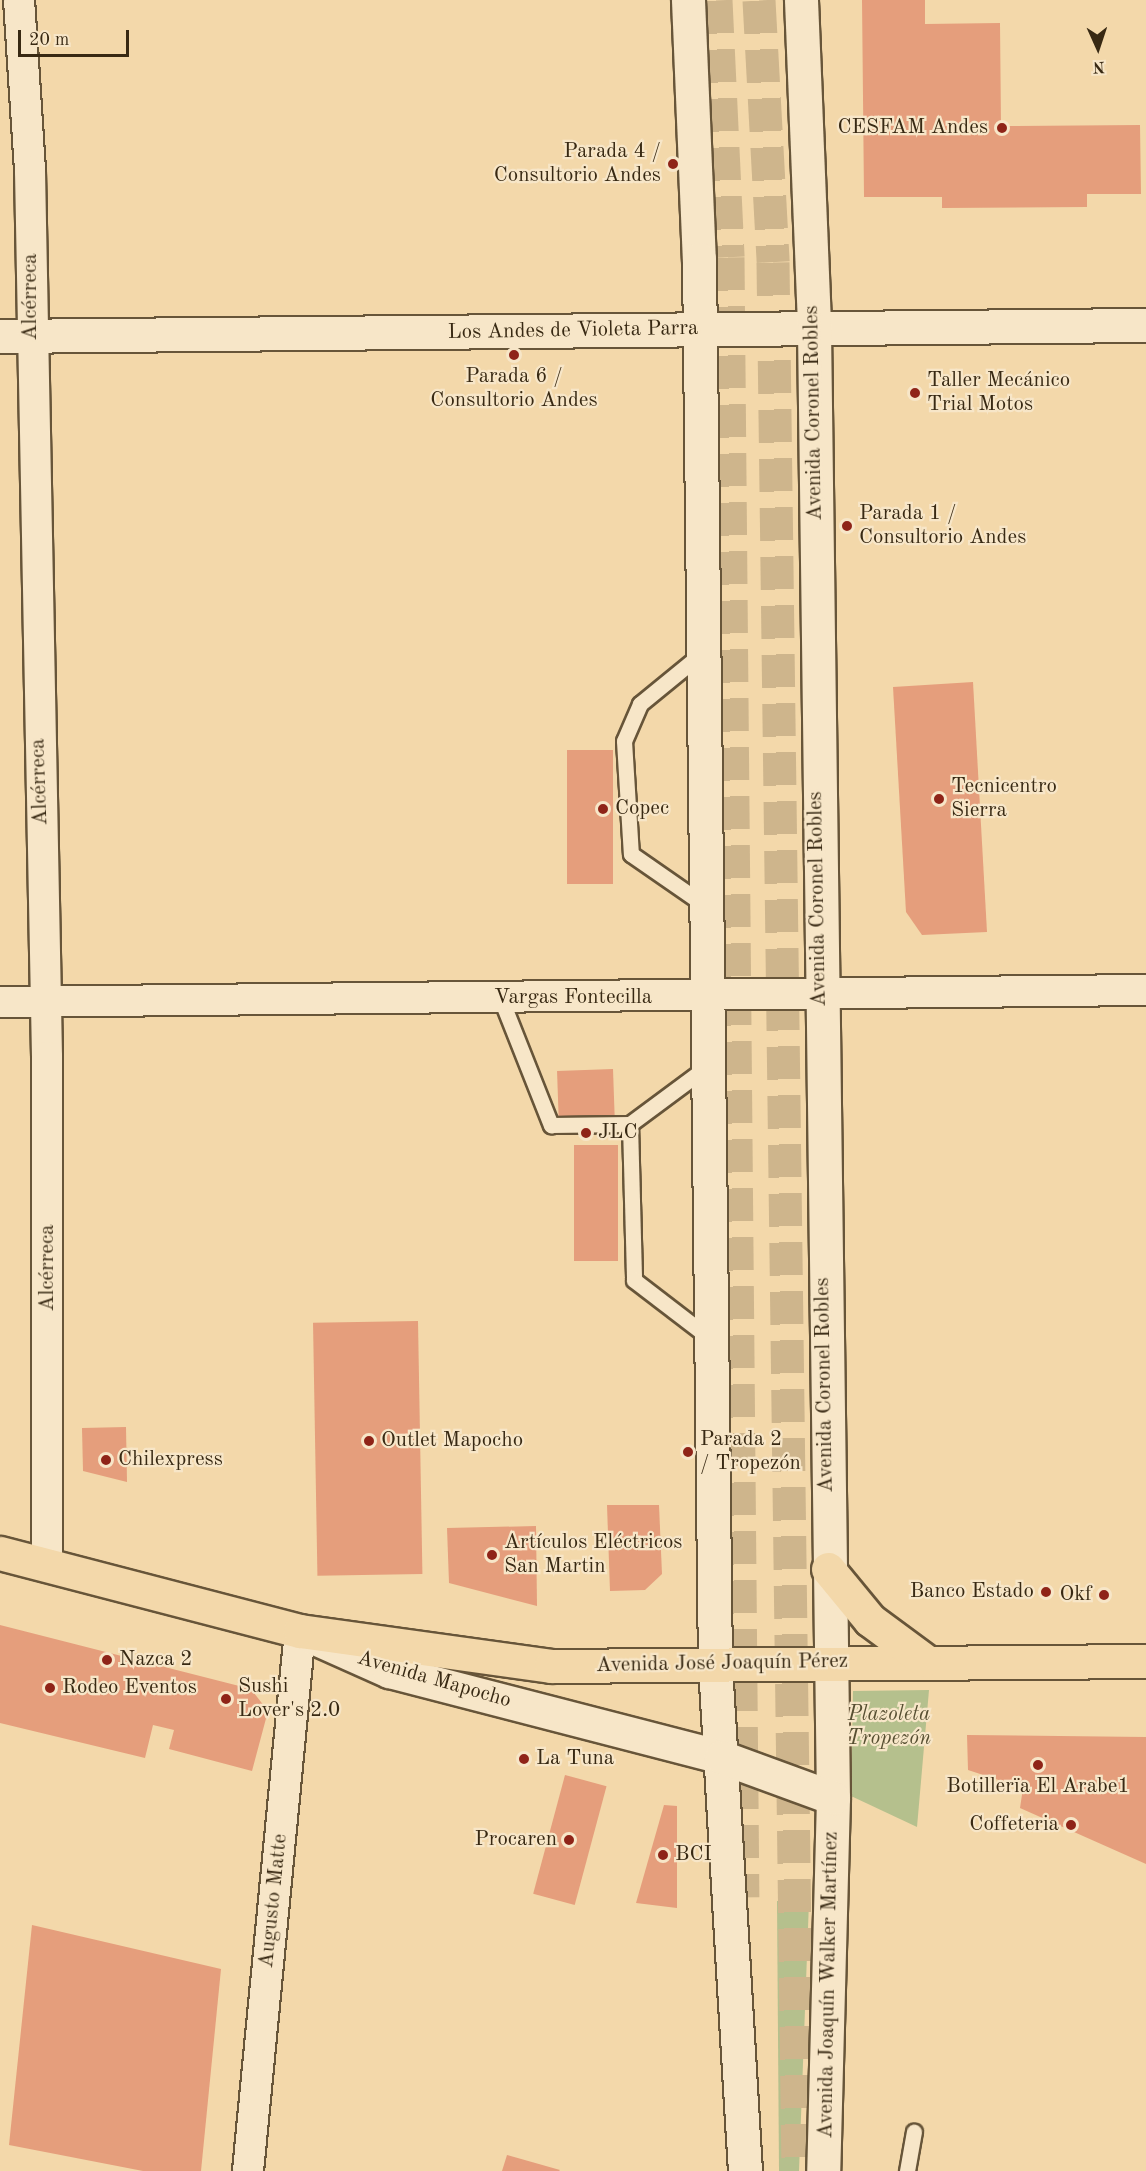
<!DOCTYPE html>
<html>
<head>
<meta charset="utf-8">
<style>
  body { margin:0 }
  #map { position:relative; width:1146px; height:2171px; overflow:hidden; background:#f3d8aa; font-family:"Old Standard TT",serif }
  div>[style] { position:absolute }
  .green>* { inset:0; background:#b5c08d }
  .building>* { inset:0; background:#e59e7c; transform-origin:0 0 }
  .motorway-tunnel>* { height:33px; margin-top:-16.5px; transform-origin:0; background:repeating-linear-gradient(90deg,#ceb58c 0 33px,transparent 0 49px) }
  .roads { filter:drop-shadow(2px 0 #675539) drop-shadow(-2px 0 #675539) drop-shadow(0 2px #675539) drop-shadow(0 -2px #675539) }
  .service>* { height:15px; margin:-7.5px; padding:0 7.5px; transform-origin:7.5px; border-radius:7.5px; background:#f7e6c8 }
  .minor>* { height:30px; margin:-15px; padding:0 15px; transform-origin:15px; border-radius:15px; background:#f7e6c8 }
  .tertiary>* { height:33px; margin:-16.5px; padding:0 16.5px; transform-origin:16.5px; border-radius:16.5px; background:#f7e6c8 }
  .secondary>* { height:33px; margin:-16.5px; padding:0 16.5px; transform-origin:16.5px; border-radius:16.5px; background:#f7e6c8 }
  .primary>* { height:33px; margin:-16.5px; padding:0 16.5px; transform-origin:16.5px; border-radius:16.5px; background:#f3d8aa }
  .dots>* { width:16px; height:16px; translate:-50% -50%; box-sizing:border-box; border:3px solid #f7e6c8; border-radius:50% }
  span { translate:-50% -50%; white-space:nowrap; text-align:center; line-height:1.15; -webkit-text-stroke:4.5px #f7e6c8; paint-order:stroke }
  .poi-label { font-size:21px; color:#382913 }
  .right { translate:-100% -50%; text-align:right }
  .left { translate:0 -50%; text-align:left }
  .street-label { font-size:21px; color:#382913 }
  .park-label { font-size:21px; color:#574f32; font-style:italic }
  .north { position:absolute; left:1068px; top:18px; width:60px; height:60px; -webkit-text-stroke:4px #f7e6c8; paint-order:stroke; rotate:177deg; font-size:16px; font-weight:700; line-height:24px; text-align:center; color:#382913 }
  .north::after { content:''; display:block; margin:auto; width:21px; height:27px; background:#382913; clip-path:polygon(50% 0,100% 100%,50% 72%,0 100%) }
  .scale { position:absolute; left:18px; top:30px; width:111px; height:27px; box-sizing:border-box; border:3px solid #382913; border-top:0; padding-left:8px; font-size:18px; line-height:21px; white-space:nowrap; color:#382913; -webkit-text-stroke:4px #f7e6c8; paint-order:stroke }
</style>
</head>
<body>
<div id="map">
  <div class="green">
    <i style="clip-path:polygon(929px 1690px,917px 1827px,851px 1796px,853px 1691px)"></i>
    <i style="clip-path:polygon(777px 1901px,809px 1901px,799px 2171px,779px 2171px)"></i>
  </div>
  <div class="building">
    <i style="clip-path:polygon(862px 0,925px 0,925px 24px,1000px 23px,1001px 126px,1140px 125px,1141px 194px,1087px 194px,1087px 207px,942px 208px,942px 197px,864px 197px)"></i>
    <i style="clip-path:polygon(973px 682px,987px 932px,922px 935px,906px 912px,893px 687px)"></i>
    <i style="left:567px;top:750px;width:46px;height:134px"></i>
    <i style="left:613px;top:1069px;width:48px;height:56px;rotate:88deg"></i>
    <i style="left:574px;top:1145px;width:44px;height:116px"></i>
    <i style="left:418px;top:1321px;width:253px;height:105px;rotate:89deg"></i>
    <i style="clip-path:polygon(126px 1427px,127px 1482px,83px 1471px,82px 1428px)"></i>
    <i style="clip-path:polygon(607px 1505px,659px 1505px,662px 1574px,645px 1590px,610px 1591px)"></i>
    <i style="clip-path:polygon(536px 1526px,537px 1606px,449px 1583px,447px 1528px)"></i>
    <i style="clip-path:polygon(0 1625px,251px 1689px,268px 1711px,252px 1771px,169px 1749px,174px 1730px,153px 1725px,145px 1758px,0 1723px)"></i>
    <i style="clip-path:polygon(967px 1735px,1146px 1737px,1146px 1864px,1020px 1808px,1023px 1788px,968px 1770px)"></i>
    <i style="left:565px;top:1775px;width:43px;height:123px;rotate:15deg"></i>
    <i style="clip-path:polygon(664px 1805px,677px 1806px,677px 1908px,636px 1903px)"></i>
    <i style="clip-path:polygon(32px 1925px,221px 1969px,201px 2171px,143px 2171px,9px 2145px)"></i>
    <i style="clip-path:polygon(507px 2155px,560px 2170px,559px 2171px,502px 2171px)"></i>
  </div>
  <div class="motorway-tunnel">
    <i style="left:716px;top:0;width:257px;rotate:87.3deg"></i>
    <i style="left:728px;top:257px;width:1640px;rotate:89.48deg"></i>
    <i style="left:759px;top:0;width:262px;rotate:86.9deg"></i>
    <i style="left:773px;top:262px;width:1909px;rotate:89.25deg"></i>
  </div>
  <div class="roads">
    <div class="service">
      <i style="left:701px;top:654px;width:79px;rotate:140.7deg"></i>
      <i style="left:640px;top:704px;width:40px;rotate:113.4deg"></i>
      <i style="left:624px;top:741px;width:113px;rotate:86.5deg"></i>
      <i style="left:631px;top:854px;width:91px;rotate:34.7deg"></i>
      <i style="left:501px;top:999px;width:136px;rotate:68.4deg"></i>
      <i style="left:551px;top:1125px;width:79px;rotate:-0.7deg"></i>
      <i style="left:708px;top:1066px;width:97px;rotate:143.4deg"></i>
      <i style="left:630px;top:1124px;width:156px;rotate:88.5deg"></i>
      <i style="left:634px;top:1280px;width:97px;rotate:37.5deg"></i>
      <i style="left:907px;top:2171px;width:40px;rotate:-80deg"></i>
    </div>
    <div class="minor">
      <i style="left:19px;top:0;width:171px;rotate:86.3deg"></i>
      <i style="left:30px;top:171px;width:886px;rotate:88.9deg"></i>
      <i style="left:47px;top:1057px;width:508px;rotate:90deg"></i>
      <i style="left:0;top:1002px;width:1146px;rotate:-0.6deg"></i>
      <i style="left:248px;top:2171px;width:542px;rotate:-84.5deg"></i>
    </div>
    <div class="tertiary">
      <i style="left:0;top:336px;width:1146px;rotate:-0.55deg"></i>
    </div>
    <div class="secondary">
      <i style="left:688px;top:0;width:259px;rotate:87.6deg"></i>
      <i style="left:699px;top:259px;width:1406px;rotate:89.35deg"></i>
      <i style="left:715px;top:1665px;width:507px;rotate:86.61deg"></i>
      <i style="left:801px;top:0;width:329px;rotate:87.7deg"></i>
      <i style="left:814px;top:329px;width:1469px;rotate:89.26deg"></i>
      <i style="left:833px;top:1798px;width:373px;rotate:91.5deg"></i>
      <i style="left:308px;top:1635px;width:89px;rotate:24deg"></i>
      <i style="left:389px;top:1671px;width:343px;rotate:14.5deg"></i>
      <i style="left:721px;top:1757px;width:119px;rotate:20.1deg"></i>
    </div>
    <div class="primary">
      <i style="left:0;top:1553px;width:310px;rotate:14.6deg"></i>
      <i style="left:300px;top:1631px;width:253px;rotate:7.9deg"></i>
      <i style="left:551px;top:1666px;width:595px;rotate:-0.48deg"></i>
      <i style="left:828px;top:1569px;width:66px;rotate:50.5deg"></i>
      <i style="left:870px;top:1620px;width:67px;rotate:36.5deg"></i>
    </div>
  </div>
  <div class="dots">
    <i style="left:1002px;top:128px;background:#8f2418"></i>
    <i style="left:673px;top:164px;background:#8f2418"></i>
    <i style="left:514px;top:355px;background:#8f2418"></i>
    <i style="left:915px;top:393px;background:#8f2418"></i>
    <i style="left:847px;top:526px;background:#8f2418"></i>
    <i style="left:939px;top:799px;background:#8f2418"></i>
    <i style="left:603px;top:809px;background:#8f2418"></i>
    <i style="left:586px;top:1133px;background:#8f2418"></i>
    <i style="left:369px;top:1441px;background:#8f2418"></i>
    <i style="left:688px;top:1452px;background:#8f2418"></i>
    <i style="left:106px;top:1460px;background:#8f2418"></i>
    <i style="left:492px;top:1555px;background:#8f2418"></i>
    <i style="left:1046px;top:1592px;background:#8f2418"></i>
    <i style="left:1104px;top:1595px;background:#8f2418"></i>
    <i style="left:107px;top:1660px;background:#8f2418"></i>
    <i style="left:50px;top:1688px;background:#8f2418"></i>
    <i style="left:226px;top:1699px;background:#8f2418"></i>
    <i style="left:524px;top:1759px;background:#8f2418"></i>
    <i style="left:1038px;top:1765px;background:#8f2418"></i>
    <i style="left:1071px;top:1825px;background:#8f2418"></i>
    <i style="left:569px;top:1840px;background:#8f2418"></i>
    <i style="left:663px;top:1855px;background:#8f2418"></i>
  </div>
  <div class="poi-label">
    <span class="right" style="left:988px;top:128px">CESFAM Andes</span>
    <span class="right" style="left:661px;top:164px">Parada 4 /<br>Consultorio Andes</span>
    <span style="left:514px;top:389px">Parada 6 /<br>Consultorio Andes</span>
    <span class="left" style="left:927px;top:393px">Taller Mecánico<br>Trial Motos</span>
    <span class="left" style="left:859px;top:526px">Parada 1 /<br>Consultorio Andes</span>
    <span class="left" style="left:951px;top:799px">Tecnicentro<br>Sierra</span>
    <span class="left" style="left:615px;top:809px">Copec</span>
    <span class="left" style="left:598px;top:1133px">JLC</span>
    <span class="left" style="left:700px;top:1452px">Parada 2<br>/ Tropezón</span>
    <span class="left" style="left:381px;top:1441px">Outlet Mapocho</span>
    <span class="left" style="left:118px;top:1460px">Chilexpress</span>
    <span class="left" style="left:504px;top:1555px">Artículos Eléctricos<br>San Martin</span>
    <span class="right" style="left:1034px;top:1592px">Banco Estado</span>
    <span class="right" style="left:1092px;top:1595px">Okf</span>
    <span class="left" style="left:119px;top:1660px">Nazca 2</span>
    <span class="left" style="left:238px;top:1699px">Sushi<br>Lover's 2.0</span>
    <span class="left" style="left:62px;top:1688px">Rodeo Eventos</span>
    <span class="left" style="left:536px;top:1759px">La Tuna</span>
    <span style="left:1038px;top:1787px">Botillerïa El Arabe1</span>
    <span class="right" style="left:1059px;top:1825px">Coffeteria</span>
    <span class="right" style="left:557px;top:1840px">Procaren</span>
    <span class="left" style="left:675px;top:1855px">BCI</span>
  </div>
  <div class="street-label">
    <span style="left:31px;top:297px;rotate:-90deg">Alcérreca</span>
    <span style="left:573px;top:331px;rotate:-1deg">Los Andes de Violeta Parra</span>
    <span style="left:814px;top:413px;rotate:-91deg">Avenida Coronel Robles</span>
    <span style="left:40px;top:782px;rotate:-92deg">Alcérreca</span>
    <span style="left:818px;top:899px;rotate:-91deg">Avenida Coronel Robles</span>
    <span style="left:573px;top:998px">Vargas Fontecilla</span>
    <span style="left:48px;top:1268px;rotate:-90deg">Alcérreca</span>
    <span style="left:825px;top:1385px;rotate:-91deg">Avenida Coronel Robles</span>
    <span style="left:722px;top:1664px;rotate:-1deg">Avenida José Joaquín Pérez</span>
    <span style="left:434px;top:1680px;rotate:16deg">Avenida Mapocho</span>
    <span style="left:274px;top:1901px;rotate:-84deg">Augusto Matte</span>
    <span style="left:829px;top:1985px;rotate:-89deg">Avenida Joaquín Walker Martínez</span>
  </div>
  <div class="park-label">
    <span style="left:889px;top:1727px">Plazoleta<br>Tropezón</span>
  </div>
  <div class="north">N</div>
  <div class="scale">20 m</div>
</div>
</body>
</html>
